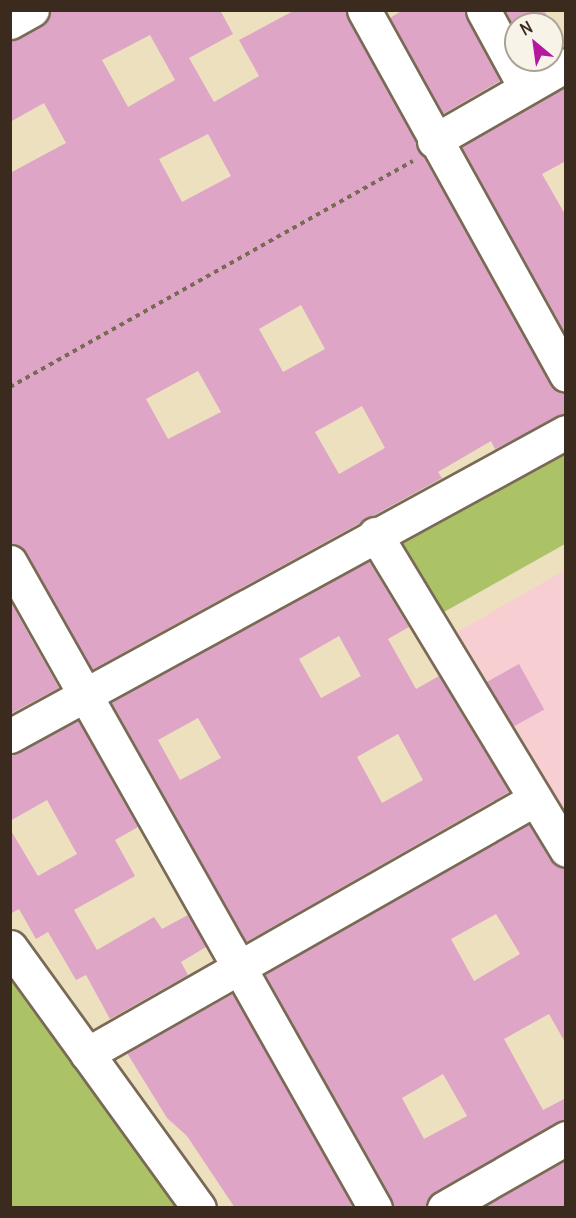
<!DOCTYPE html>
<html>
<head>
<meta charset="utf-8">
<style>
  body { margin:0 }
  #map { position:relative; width:576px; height:1218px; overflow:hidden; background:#ede0bf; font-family:Delius,sans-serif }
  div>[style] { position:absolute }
  .built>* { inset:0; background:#f7cfd2 }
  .green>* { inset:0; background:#acc266 }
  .building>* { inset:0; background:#dea5c7; transform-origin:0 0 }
  .path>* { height:4px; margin-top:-2px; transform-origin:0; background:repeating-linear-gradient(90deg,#796a56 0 4.5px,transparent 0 9px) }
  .roads { filter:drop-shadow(2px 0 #796a56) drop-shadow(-2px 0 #796a56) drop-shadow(0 2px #796a56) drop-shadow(0 -2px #796a56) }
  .minor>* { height:33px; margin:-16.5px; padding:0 16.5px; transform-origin:16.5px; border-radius:16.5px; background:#fff }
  span { translate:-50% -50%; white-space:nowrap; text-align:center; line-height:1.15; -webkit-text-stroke:4.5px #f7f3e8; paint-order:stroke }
  .frame { position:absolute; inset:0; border:12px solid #3b2a1e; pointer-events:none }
  .north { position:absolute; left:504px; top:12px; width:60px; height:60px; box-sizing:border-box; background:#f7f3e8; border:2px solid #aca397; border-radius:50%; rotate:331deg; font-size:16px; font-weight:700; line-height:24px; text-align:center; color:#3b2a1e }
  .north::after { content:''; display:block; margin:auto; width:21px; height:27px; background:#b5179e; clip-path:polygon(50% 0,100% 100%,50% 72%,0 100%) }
</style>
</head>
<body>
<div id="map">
  <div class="built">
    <i style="clip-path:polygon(565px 570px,565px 811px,457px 632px)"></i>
  </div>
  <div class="green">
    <i style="clip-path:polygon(565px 443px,565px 544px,435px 617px,392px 539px)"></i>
    <i style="clip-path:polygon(11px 976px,179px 1207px,11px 1207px)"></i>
  </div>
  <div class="building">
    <i style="clip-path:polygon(evenodd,51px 10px,220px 10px,233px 34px,189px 58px,214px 102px,259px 76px,239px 40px,295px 10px,345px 10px,550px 384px,566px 394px,566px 413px,495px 449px,491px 441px,438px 472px,442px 478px,92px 670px,26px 553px,10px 543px,10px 173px,66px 143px,44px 103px,10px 122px,10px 41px,41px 26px,51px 10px,150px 35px,175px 80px,128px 107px,102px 60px,150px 35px,51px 10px,208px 134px,231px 176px,182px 202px,159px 159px,208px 134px,51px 10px,301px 305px,325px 349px,283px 372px,259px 329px,301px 305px,51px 10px,198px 371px,221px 412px,168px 439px,146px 399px,198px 371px,51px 10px,362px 406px,385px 448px,339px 474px,315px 432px,362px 406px)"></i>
    <i style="clip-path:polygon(403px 10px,464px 10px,500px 81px,443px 114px,390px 18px)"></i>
    <i style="clip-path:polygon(505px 10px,544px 10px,551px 24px,516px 24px,516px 31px)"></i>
    <i style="clip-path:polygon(566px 87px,566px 161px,542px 174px,566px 216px,566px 335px,461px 147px)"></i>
    <i style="clip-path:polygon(evenodd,369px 561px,409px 627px,388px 639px,416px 689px,439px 676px,509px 792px,246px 942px,111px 702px,369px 561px,339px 636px,361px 676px,321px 698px,299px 659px,339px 636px,369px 561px,198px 718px,221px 758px,180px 780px,158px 740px,198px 718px,369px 561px,398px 734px,423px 780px,382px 803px,357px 757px,398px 734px)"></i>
    <i style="clip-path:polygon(10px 601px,59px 688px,10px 714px)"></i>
    <i style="left:519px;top:664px;width:52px;height:37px;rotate:61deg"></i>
    <i style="clip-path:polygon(78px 720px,138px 827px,115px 840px,135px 876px,74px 910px,97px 950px,154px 917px,162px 929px,188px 915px,206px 947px,181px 962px,188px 975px,110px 1019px,86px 975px,76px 980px,48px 932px,36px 939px,19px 909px,10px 914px,10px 829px,38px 876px,77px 854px,47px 800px,10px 821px,10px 755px)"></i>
    <i style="clip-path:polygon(evenodd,529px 824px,550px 860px,566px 869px,566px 1044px,549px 1014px,504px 1039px,543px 1110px,566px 1098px,566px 1119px,435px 1192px,425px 1208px,394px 1208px,265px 974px,529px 824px,496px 914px,520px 954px,474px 981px,451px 939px,496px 914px,529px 824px,443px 1074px,467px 1116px,424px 1139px,402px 1098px,443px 1074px)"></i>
    <i style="clip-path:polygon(233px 994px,352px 1205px,348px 1208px,235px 1208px,187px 1136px,167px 1118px,127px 1053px)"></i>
    <i style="clip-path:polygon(566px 1160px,566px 1208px,483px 1208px)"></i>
  </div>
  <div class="path">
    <i style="left:10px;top:387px;width:462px;rotate:-29.3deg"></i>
  </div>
  <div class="roads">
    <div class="minor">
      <i style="left:364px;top:10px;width:417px;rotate:61deg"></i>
      <i style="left:483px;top:10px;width:88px;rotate:61.4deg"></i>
      <i style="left:10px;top:22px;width:25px;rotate:-29deg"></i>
      <i style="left:434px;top:141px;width:152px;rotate:-29.9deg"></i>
      <i style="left:375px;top:534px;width:369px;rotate:58.8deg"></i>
      <i style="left:10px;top:562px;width:742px;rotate:60.53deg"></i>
      <i style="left:10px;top:736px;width:634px;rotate:-28.67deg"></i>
      <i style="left:10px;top:947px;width:322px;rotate:54.1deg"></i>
      <i style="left:87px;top:1054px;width:515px;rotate:-29.65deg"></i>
      <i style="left:444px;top:1208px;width:141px;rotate:-29.8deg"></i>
    </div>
  </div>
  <div class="frame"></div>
  <div class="north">N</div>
</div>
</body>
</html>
